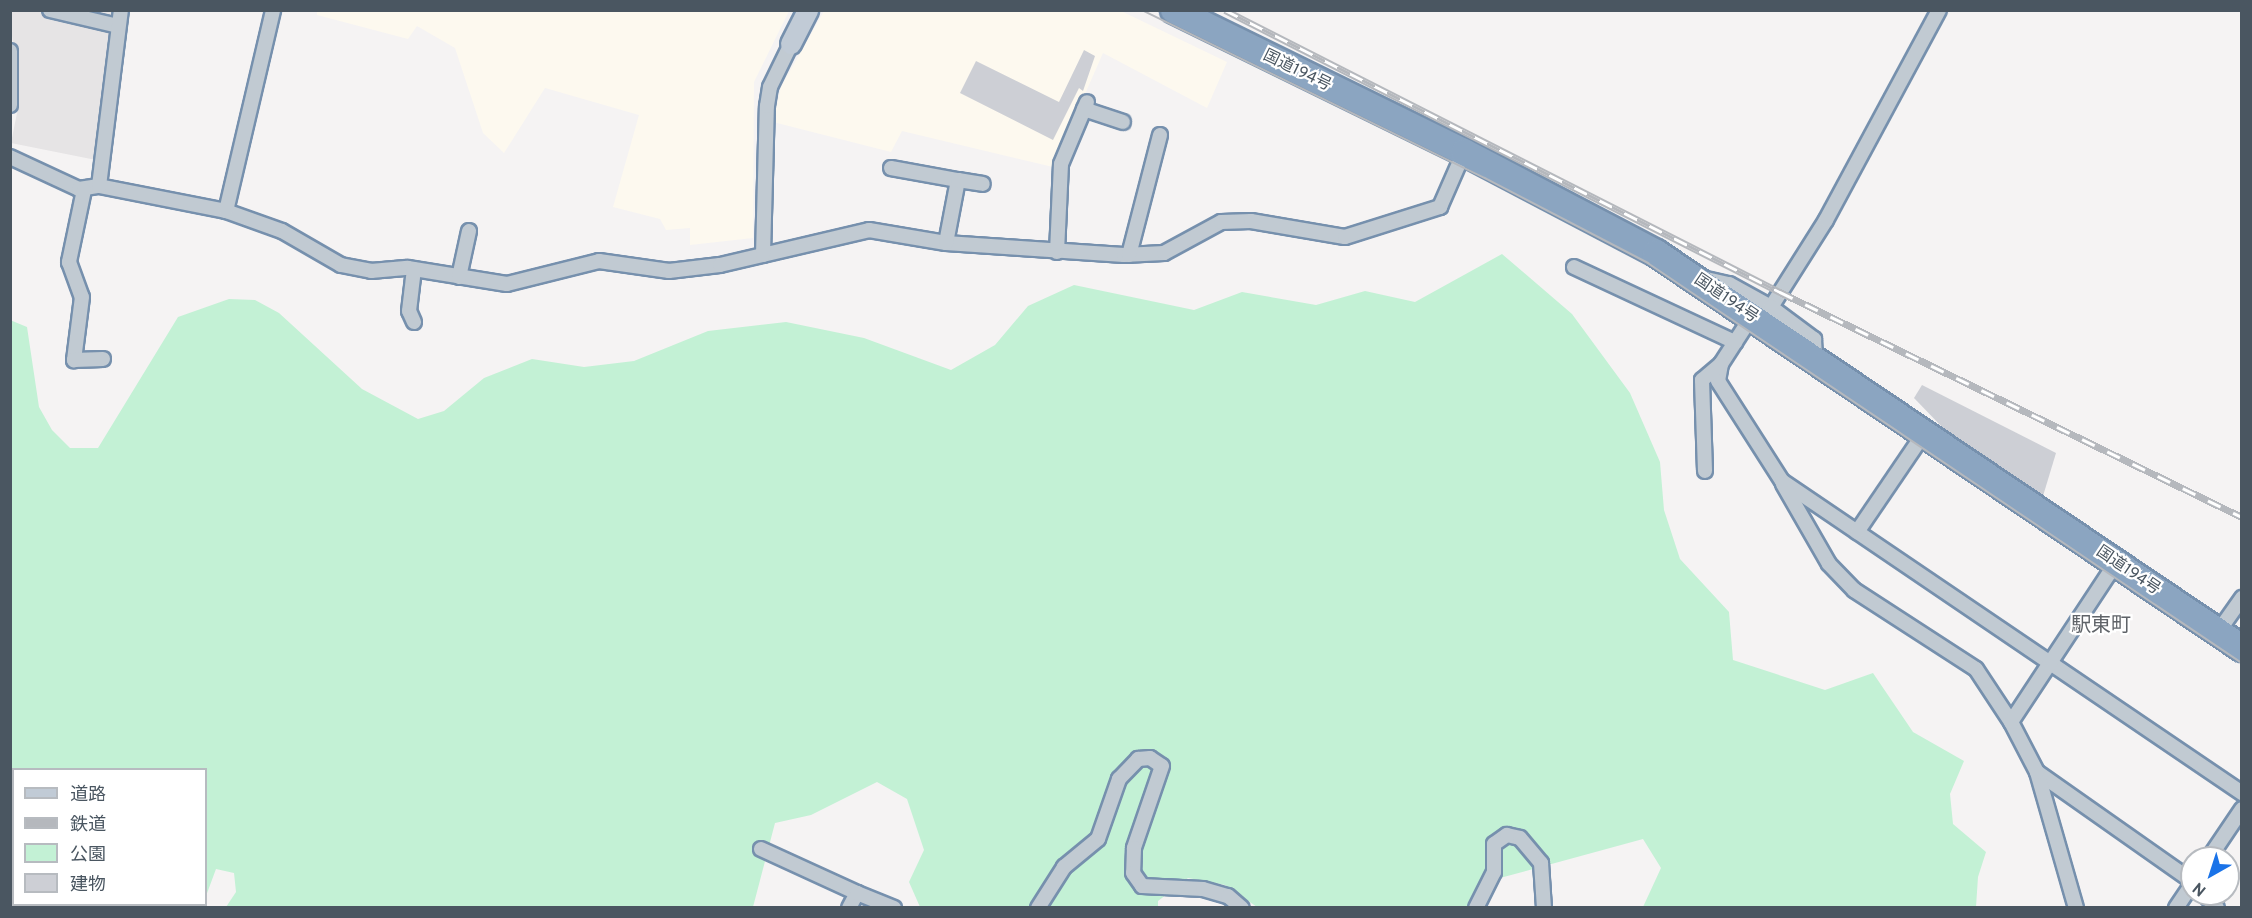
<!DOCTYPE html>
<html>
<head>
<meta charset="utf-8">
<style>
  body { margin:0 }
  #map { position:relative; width:2252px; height:918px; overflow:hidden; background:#f5f3f3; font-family:Overpass,"Noto Sans JP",sans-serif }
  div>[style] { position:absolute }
  .commercial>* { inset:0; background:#fdf9ef }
  .education>* { inset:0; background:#e6e4e5 }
  .green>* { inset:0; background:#c3f1d5 }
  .building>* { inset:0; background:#cdcfd5 }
  .roads { filter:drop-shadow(2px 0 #7690ad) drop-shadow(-2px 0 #7690ad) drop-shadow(0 2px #7690ad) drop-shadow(0 -2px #7690ad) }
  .street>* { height:14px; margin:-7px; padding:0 7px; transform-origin:7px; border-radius:7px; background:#c1cad2 }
  .secondary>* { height:20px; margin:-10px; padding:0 10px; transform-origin:10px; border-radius:10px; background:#c1cbd6 }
  .highway>* { height:26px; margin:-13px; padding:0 13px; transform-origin:13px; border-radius:13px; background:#8ba5c1 }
  .tram>* { height:1.5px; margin:-0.75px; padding:0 0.75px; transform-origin:0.75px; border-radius:0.75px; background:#b5b8bd }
  .rail>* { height:7px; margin-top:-3.5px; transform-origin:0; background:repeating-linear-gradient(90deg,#fff 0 14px,#b5b8bd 0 28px); box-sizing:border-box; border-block:2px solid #b5b8bd }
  span { translate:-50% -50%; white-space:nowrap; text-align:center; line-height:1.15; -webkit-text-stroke:4.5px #fff; paint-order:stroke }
  .street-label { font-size:16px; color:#4a5661 }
  .quarter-label { font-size:20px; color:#5f6368 }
  .frame { position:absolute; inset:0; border:12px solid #4a5661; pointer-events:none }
  .legend { position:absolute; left:12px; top:768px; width:195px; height:138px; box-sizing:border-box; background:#fff; border:2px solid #b7bbc0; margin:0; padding:8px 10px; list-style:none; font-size:18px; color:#4a5661 }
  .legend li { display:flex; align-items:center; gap:12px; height:30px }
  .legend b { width:30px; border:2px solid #b7bbc0 }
  .north { position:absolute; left:2180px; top:846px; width:60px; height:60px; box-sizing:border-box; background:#fff; border:2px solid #b7bbc0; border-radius:50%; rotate:219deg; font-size:16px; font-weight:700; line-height:24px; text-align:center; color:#4a5661 }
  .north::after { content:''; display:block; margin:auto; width:21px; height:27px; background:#1a73e8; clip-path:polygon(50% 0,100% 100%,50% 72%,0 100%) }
</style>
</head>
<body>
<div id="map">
  <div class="commercial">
    <i style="clip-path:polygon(317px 11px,789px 11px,754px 82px,753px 238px,690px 245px,690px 228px,666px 230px,660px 219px,613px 207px,639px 115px,545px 88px,504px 153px,483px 133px,455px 48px,417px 26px,408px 39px,317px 15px)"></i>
    <i style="clip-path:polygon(824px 11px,1121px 11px,1227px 62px,1207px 108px,1103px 53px,1053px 167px,902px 131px,891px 152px,773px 122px,781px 87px)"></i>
  </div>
  <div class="education">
    <i style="clip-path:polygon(10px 11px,112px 11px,96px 160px,11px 143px,18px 108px)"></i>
  </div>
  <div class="green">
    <i style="clip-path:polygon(1502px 254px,1572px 314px,1630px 393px,1660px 462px,1664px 510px,1680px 559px,1729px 612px,1733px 660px,1825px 690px,1873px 673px,1913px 732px,1964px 761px,1950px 794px,1953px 824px,1986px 852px,1978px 877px,1976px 907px,1643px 907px,1661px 868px,1643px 839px,1500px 878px,1471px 907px,1257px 907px,1225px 885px,1188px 878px,1158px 901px,1158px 907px,920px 907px,909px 882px,924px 850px,907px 799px,877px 782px,811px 815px,775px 823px,753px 907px,226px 907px,236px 892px,234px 873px,216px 869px,206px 896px,206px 770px,14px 770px,14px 904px,202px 905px,11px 907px,10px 320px,27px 327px,39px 407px,52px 430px,70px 448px,98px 448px,178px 317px,229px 299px,255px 300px,279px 313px,362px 389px,418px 419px,444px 411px,484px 378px,532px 359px,584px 367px,634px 361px,708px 331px,786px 322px,864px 338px,951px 370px,995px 345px,1028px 306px,1074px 285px,1194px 310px,1242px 292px,1316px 305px,1365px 291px,1415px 302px)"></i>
  </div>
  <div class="building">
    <i style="clip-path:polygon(1084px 50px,1095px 56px,1083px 91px,1079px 88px,1053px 140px,960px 93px,976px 61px,1059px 102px)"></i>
    <i style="clip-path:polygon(1922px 385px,2056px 453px,2043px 496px,1943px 428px,1914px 398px)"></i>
  </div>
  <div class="roads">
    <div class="street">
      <i style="left:50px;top:10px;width:70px;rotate:13.2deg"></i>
      <i style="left:10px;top:51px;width:54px;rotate:90deg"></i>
      <i style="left:1084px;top:109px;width:41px;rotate:18.4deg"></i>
      <i style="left:10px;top:157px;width:76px;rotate:24.9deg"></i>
      <i style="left:79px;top:189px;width:20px;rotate:-9deg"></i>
      <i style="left:99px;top:186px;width:129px;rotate:11.1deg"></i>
      <i style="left:226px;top:211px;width:59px;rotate:19.7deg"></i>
      <i style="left:282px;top:231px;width:68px;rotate:30deg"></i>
      <i style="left:341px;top:265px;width:31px;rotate:11deg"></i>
      <i style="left:371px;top:271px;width:37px;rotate:-5deg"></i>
      <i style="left:408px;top:268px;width:100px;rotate:9.2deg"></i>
      <i style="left:507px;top:284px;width:95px;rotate:-14deg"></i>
      <i style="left:599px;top:261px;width:71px;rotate:8.1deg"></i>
      <i style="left:669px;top:271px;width:51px;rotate:-6.7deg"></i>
      <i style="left:720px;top:265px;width:153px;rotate:-13.2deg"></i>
      <i style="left:869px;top:230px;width:78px;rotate:9.6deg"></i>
      <i style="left:946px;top:243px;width:178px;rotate:3.9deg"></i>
      <i style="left:1124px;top:255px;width:40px;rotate:-2.9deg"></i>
      <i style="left:1164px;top:253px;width:65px;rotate:-28.5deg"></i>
      <i style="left:1221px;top:222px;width:30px;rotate:-2deg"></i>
      <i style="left:1251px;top:221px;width:95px;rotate:9.7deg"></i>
      <i style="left:1345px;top:237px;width:100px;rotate:-17.5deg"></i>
      <i style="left:1440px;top:207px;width:60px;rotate:-66.4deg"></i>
      <i style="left:891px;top:168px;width:68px;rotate:10.2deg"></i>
      <i style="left:958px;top:180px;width:64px;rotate:100.8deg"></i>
      <i style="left:958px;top:180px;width:25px;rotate:9deg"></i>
      <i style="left:99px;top:186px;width:177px;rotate:-82.9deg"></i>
      <i style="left:84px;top:190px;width:74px;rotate:101.8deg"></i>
      <i style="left:69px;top:262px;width:37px;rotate:70deg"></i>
      <i style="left:82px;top:297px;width:64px;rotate:97.2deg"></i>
      <i style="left:74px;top:360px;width:29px;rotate:-2deg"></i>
      <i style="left:226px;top:211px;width:206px;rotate:-76.8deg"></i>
      <i style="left:1057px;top:252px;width:88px;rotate:-87.4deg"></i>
      <i style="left:1061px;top:164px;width:67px;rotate:-67.2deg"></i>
      <i style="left:763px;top:255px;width:149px;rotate:-88.5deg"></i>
      <i style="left:767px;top:106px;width:19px;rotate:-81deg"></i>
      <i style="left:770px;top:87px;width:48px;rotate:-64deg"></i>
      <i style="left:1129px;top:255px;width:124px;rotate:-75.5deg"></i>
      <i style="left:1574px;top:267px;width:178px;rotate:25deg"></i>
      <i style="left:459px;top:277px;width:47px;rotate:-77.7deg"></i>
      <i style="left:1702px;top:278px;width:28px;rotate:13deg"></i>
      <i style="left:1729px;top:284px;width:48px;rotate:28.7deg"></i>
      <i style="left:1771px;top:307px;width:103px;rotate:-57.7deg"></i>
      <i style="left:1826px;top:220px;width:238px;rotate:-61.7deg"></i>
      <i style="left:1771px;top:307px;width:54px;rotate:36.7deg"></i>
      <i style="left:1814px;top:339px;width:21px;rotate:87deg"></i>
      <i style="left:1752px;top:316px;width:57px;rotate:122.9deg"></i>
      <i style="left:1721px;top:364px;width:17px;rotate:100deg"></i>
      <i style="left:1718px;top:381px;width:119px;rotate:57.4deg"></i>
      <i style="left:1782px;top:481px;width:556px;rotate:34.15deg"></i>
      <i style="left:414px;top:322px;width:12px;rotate:-114deg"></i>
      <i style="left:409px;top:311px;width:42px;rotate:-83.2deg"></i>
      <i style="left:1705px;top:471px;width:91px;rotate:-91.9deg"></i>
      <i style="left:1702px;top:380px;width:25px;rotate:-40deg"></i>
      <i style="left:1783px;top:484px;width:92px;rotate:60.1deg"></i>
      <i style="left:1829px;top:564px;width:36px;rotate:46deg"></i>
      <i style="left:1854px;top:590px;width:145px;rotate:32.9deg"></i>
      <i style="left:1976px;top:669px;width:64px;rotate:56.6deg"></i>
      <i style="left:1857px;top:532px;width:117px;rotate:-55.8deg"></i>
      <i style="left:2218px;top:632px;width:42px;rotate:-54.8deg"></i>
      <i style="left:2037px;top:772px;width:189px;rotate:35.1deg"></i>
      <i style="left:761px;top:849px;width:106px;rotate:24.6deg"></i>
      <i style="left:2209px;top:858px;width:59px;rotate:-56deg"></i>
      <i style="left:10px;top:877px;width:4px;rotate:27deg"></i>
      <i style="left:2204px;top:894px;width:19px;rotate:47deg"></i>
      <i style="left:32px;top:904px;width:4px;rotate:76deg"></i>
      <i style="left:849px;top:908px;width:17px;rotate:-62deg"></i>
      <i style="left:857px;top:893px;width:40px;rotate:22deg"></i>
      <i style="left:1038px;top:908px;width:49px;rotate:-57.6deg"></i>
      <i style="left:1064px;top:867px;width:44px;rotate:-39.5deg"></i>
      <i style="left:1098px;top:839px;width:64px;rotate:-70.7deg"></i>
      <i style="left:1119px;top:779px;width:28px;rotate:-46deg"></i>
      <i style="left:1138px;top:759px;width:12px;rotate:-5deg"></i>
      <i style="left:1150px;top:758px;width:14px;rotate:34deg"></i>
      <i style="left:1162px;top:766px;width:87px;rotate:108.9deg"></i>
      <i style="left:1134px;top:848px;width:25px;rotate:92deg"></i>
      <i style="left:1133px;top:873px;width:16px;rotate:55deg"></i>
      <i style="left:1142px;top:886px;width:61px;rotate:2.8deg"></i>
      <i style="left:1203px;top:889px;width:26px;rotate:16deg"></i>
      <i style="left:1228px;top:896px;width:18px;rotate:41deg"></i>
      <i style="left:1476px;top:908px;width:40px;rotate:-63.4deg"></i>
      <i style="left:1494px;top:872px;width:28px;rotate:-90deg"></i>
      <i style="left:1494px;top:844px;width:16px;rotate:-35deg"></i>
      <i style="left:1507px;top:835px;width:13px;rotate:13deg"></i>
      <i style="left:1520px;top:838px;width:33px;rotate:50deg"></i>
      <i style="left:1541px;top:863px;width:45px;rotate:86.2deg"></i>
      <i style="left:2076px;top:908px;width:141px;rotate:-106deg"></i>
      <i style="left:2037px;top:772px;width:56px;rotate:-117.5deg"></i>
      <i style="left:2011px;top:722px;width:191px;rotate:-56.6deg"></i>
      <i style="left:2176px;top:908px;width:29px;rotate:-56deg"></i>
    </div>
    <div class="secondary">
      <i style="left:791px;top:44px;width:38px;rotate:-63deg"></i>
    </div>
    <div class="highway">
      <i style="left:1174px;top:10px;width:323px;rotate:26.1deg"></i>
      <i style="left:1464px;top:152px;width:217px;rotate:27.7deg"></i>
      <i style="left:1656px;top:253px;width:707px;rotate:33.98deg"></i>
    </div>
  </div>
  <div class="tram">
    <i style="left:1142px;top:10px;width:382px;rotate:26.1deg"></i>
    <i style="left:1485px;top:178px;width:184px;rotate:27.5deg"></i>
    <i style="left:1648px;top:263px;width:716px;rotate:33.96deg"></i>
  </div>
  <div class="rail">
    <i style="left:1225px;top:10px;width:623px;rotate:26.94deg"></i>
    <i style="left:1780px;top:292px;width:514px;rotate:25.97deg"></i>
  </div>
  <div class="street-label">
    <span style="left:1297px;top:71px;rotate:26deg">国道194号</span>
    <span style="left:1726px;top:299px;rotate:34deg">国道194号</span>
    <span style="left:2128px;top:571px;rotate:34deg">国道194号</span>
  </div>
  <div class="quarter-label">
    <span style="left:2101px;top:626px">駅東町</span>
  </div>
  <div class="frame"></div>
  <ul class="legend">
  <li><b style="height:8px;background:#c1cbd6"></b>道路</li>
  <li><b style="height:8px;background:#b5b8bd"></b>鉄道</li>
  <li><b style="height:16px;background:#c3f1d5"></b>公園</li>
  <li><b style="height:16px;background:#cdcfd5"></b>建物</li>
  </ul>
  <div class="north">N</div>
</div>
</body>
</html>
